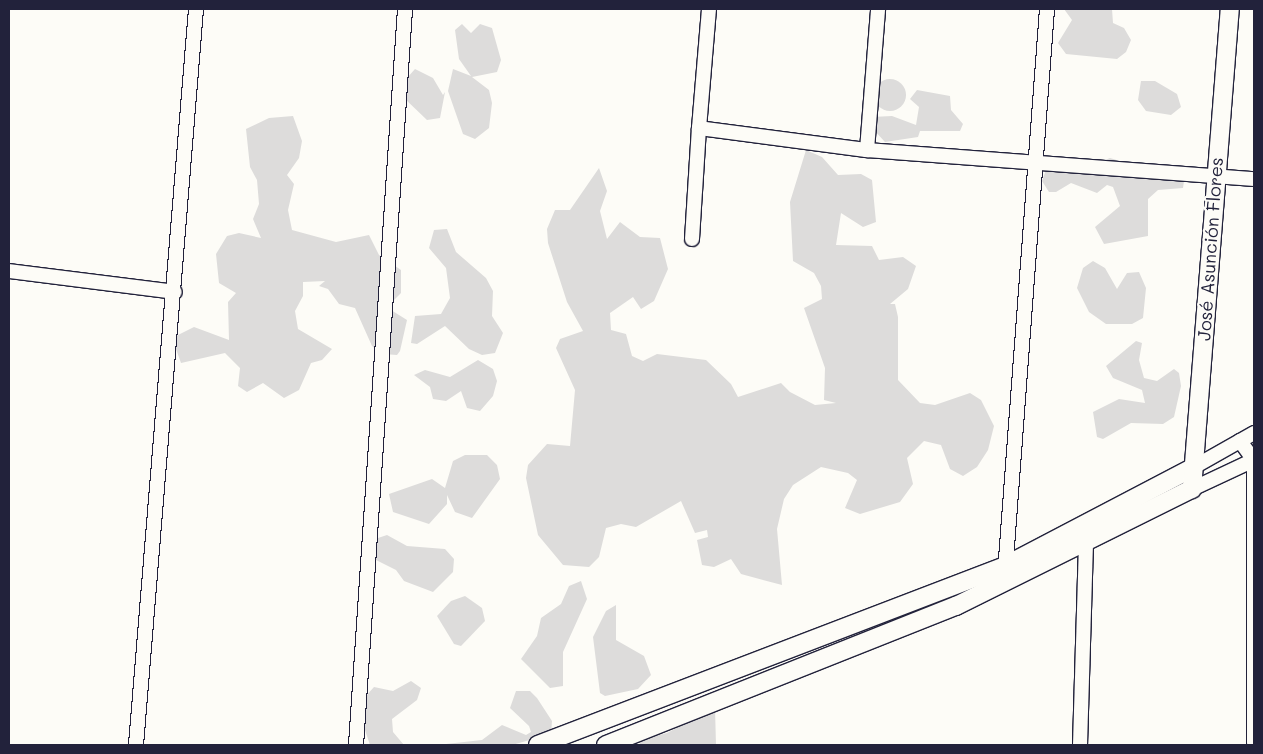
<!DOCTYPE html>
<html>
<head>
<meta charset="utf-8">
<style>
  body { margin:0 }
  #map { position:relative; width:1263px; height:754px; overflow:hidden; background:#fdfcf7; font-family:Mali,sans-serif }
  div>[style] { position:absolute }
  .green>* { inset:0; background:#dddcdb }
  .round { border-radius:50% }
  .roads { filter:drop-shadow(1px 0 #22223b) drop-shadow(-1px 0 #22223b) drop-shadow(0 1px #22223b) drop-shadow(0 -1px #22223b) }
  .minor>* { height:14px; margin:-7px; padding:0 7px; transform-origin:7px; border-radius:7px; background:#fdfcf7 }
  .tertiary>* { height:18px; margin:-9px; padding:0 9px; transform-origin:9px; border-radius:9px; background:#fdfcf7 }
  span { translate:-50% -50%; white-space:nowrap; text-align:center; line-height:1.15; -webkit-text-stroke:4.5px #fdfcf7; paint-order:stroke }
  .street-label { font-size:18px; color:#22223b }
  .frame { position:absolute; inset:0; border:10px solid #22223b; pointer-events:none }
</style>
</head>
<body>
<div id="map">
  <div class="green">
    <i style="clip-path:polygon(1064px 9px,1112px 9px,1113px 23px,1124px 28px,1131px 40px,1126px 52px,1117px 59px,1066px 54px,1058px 43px,1072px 20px)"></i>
    <i style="clip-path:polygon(462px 24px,471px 33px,480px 24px,492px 28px,501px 60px,497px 72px,472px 77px,489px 90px,492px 103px,489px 128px,475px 139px,463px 134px,448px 91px,453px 69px,471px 76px,459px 59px,455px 30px)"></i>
    <i style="clip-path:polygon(415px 69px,433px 78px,443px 95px,445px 92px,440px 118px,427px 120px,403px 97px,407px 78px)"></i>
    <i class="round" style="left:874px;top:79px;width:32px;height:32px"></i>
    <i style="clip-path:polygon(1141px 81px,1155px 81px,1177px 94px,1181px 107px,1171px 115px,1146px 111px,1138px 100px)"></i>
    <i style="clip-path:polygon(917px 90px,950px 96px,951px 110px,963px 124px,960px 131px,920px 131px,918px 137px,885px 142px,873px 129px,872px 117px,892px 116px,916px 125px,919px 107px,910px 99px)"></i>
    <i style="clip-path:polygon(293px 116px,302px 141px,299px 158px,287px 175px,294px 184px,288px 210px,292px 230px,336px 242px,369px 235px,379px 255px,401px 270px,401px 293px,392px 302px,391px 310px,407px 320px,400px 351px,397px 355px,383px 354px,372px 346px,355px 308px,339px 304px,328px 289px,319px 286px,325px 281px,303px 282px,303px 296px,295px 311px,298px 329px,332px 349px,322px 360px,311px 363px,299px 390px,284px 398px,263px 383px,247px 392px,238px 386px,240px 368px,225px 353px,181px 363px,172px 338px,194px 327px,229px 340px,228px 302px,236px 293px,219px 283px,216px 254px,227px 236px,239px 233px,261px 238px,253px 219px,259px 204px,257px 180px,250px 167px,246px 129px,269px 118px)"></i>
    <i style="clip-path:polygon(806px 150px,822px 157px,838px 175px,861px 174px,872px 180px,876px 222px,863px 227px,841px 213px,836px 245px,872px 246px,879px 260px,903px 257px,916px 266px,908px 289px,890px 304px,895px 304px,898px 317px,898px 380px,920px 403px,935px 405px,970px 393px,981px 400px,994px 426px,988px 450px,977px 467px,963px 476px,950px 469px,941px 445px,924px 441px,907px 458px,913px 484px,900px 502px,860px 514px,845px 508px,857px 480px,848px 473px,821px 467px,793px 485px,784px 499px,777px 529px,782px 585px,741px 574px,731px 559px,714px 567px,702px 565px,697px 540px,708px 537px,707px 530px,695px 533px,681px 501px,636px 527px,621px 524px,606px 528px,599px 557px,589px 567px,563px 565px,538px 535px,526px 478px,528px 465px,547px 444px,570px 446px,575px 390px,556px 348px,560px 339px,583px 331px,567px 302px,548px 243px,547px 229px,555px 210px,570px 210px,599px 168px,607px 191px,600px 211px,607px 239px,620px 222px,640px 237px,660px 238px,668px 269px,654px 301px,641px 309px,633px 297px,610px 313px,611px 330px,626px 334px,632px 356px,643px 361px,657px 354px,706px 360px,731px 384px,738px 397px,781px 383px,790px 392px,815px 405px,836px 403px,824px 400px,825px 368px,804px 308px,822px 299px,821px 286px,814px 273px,793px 261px,790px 202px)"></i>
    <i style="clip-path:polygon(1110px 158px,1184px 181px,1183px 188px,1158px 190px,1148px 199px,1148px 236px,1104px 244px,1095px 227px,1120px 206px,1113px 187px,1107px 185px,1097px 193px,1071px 183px,1056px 192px,1049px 192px,1042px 181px,1046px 170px,1073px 173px)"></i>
    <i style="clip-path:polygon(447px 229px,456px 252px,486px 278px,493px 291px,492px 316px,503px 333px,495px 353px,482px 355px,469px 349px,445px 326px,417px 344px,411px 343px,415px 316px,441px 314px,450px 298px,446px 268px,429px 248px,434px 230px)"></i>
    <i style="clip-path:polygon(1093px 261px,1105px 268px,1117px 289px,1127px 273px,1139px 272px,1146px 288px,1143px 318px,1132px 324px,1106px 324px,1089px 312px,1077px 288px,1083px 268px)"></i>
    <i style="clip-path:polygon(1136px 341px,1142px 343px,1139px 360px,1144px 378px,1157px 381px,1174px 369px,1179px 373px,1181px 386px,1174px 417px,1163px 424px,1131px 423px,1103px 439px,1097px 437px,1093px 412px,1119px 399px,1145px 403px,1142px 390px,1113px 378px,1106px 366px)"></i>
    <i style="clip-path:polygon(478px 360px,493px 369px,497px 381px,493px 396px,480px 411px,467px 408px,461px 391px,446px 401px,433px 399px,430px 387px,414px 375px,425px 370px,450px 377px)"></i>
    <i style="clip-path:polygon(465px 455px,487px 455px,497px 465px,500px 479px,472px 518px,455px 512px,447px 495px,447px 504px,429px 524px,393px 512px,389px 494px,432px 479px,445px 488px,453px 461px)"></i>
    <i style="clip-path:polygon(387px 535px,407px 546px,445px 549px,454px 559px,453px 572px,433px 592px,404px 581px,396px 570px,372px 558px,375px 539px)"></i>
    <i style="clip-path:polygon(581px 581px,587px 599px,563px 652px,563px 686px,550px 688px,521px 659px,537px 636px,541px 618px,561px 604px,569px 586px)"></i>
    <i style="clip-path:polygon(465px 596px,482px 608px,485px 621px,461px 646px,454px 644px,437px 616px,451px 601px)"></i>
    <i style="clip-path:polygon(616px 605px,616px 640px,644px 656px,651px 675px,638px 689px,605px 696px,600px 693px,593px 637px,606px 611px)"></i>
    <i style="clip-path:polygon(411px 681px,421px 688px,417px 700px,392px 719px,393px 732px,404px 745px,370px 745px,363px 724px,365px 697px,374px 687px,393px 691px)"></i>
    <i style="clip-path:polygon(516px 691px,530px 691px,537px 698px,552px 721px,551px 734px,512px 745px,437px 745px,482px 740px,502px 725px,526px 735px,531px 732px,529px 726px,510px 708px)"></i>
    <i style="clip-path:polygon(715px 708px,716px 745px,640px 745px,640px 740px,667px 733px)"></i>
  </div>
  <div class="roads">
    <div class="minor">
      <i style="left:709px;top:9px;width:119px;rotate:94.8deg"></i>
      <i style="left:699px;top:128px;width:169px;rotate:7.5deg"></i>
      <i style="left:867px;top:150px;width:388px;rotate:4.3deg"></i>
      <i style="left:867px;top:150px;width:141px;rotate:-85.5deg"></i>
      <i style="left:692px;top:239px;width:111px;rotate:-86.4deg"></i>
      <i style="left:9px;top:271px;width:167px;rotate:7.2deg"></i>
      <i style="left:1240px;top:441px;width:24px;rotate:54deg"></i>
      <i style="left:1254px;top:460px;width:283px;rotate:90deg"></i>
      <i style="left:1194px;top:467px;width:69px;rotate:-29.5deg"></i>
      <i style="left:1192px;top:489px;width:68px;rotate:-25.1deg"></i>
      <i style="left:1005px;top:573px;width:566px;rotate:-85.74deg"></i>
      <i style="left:136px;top:745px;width:738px;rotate:-85.34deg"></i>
      <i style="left:356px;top:745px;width:738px;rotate:-86.19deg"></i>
      <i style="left:1080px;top:745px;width:202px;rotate:-88.3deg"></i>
    </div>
    <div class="tertiary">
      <i style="left:538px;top:745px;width:500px;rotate:-20.97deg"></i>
      <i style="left:1005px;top:566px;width:213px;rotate:-27.6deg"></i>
      <i style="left:606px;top:745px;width:377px;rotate:-21.7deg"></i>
      <i style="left:956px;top:606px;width:263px;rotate:-26.4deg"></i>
      <i style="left:1192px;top:489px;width:482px;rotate:-85.5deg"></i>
    </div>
  </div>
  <div class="street-label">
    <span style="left:1210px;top:249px;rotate:-86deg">José Asunción Flores</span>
  </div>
  <div class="frame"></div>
</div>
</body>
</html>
